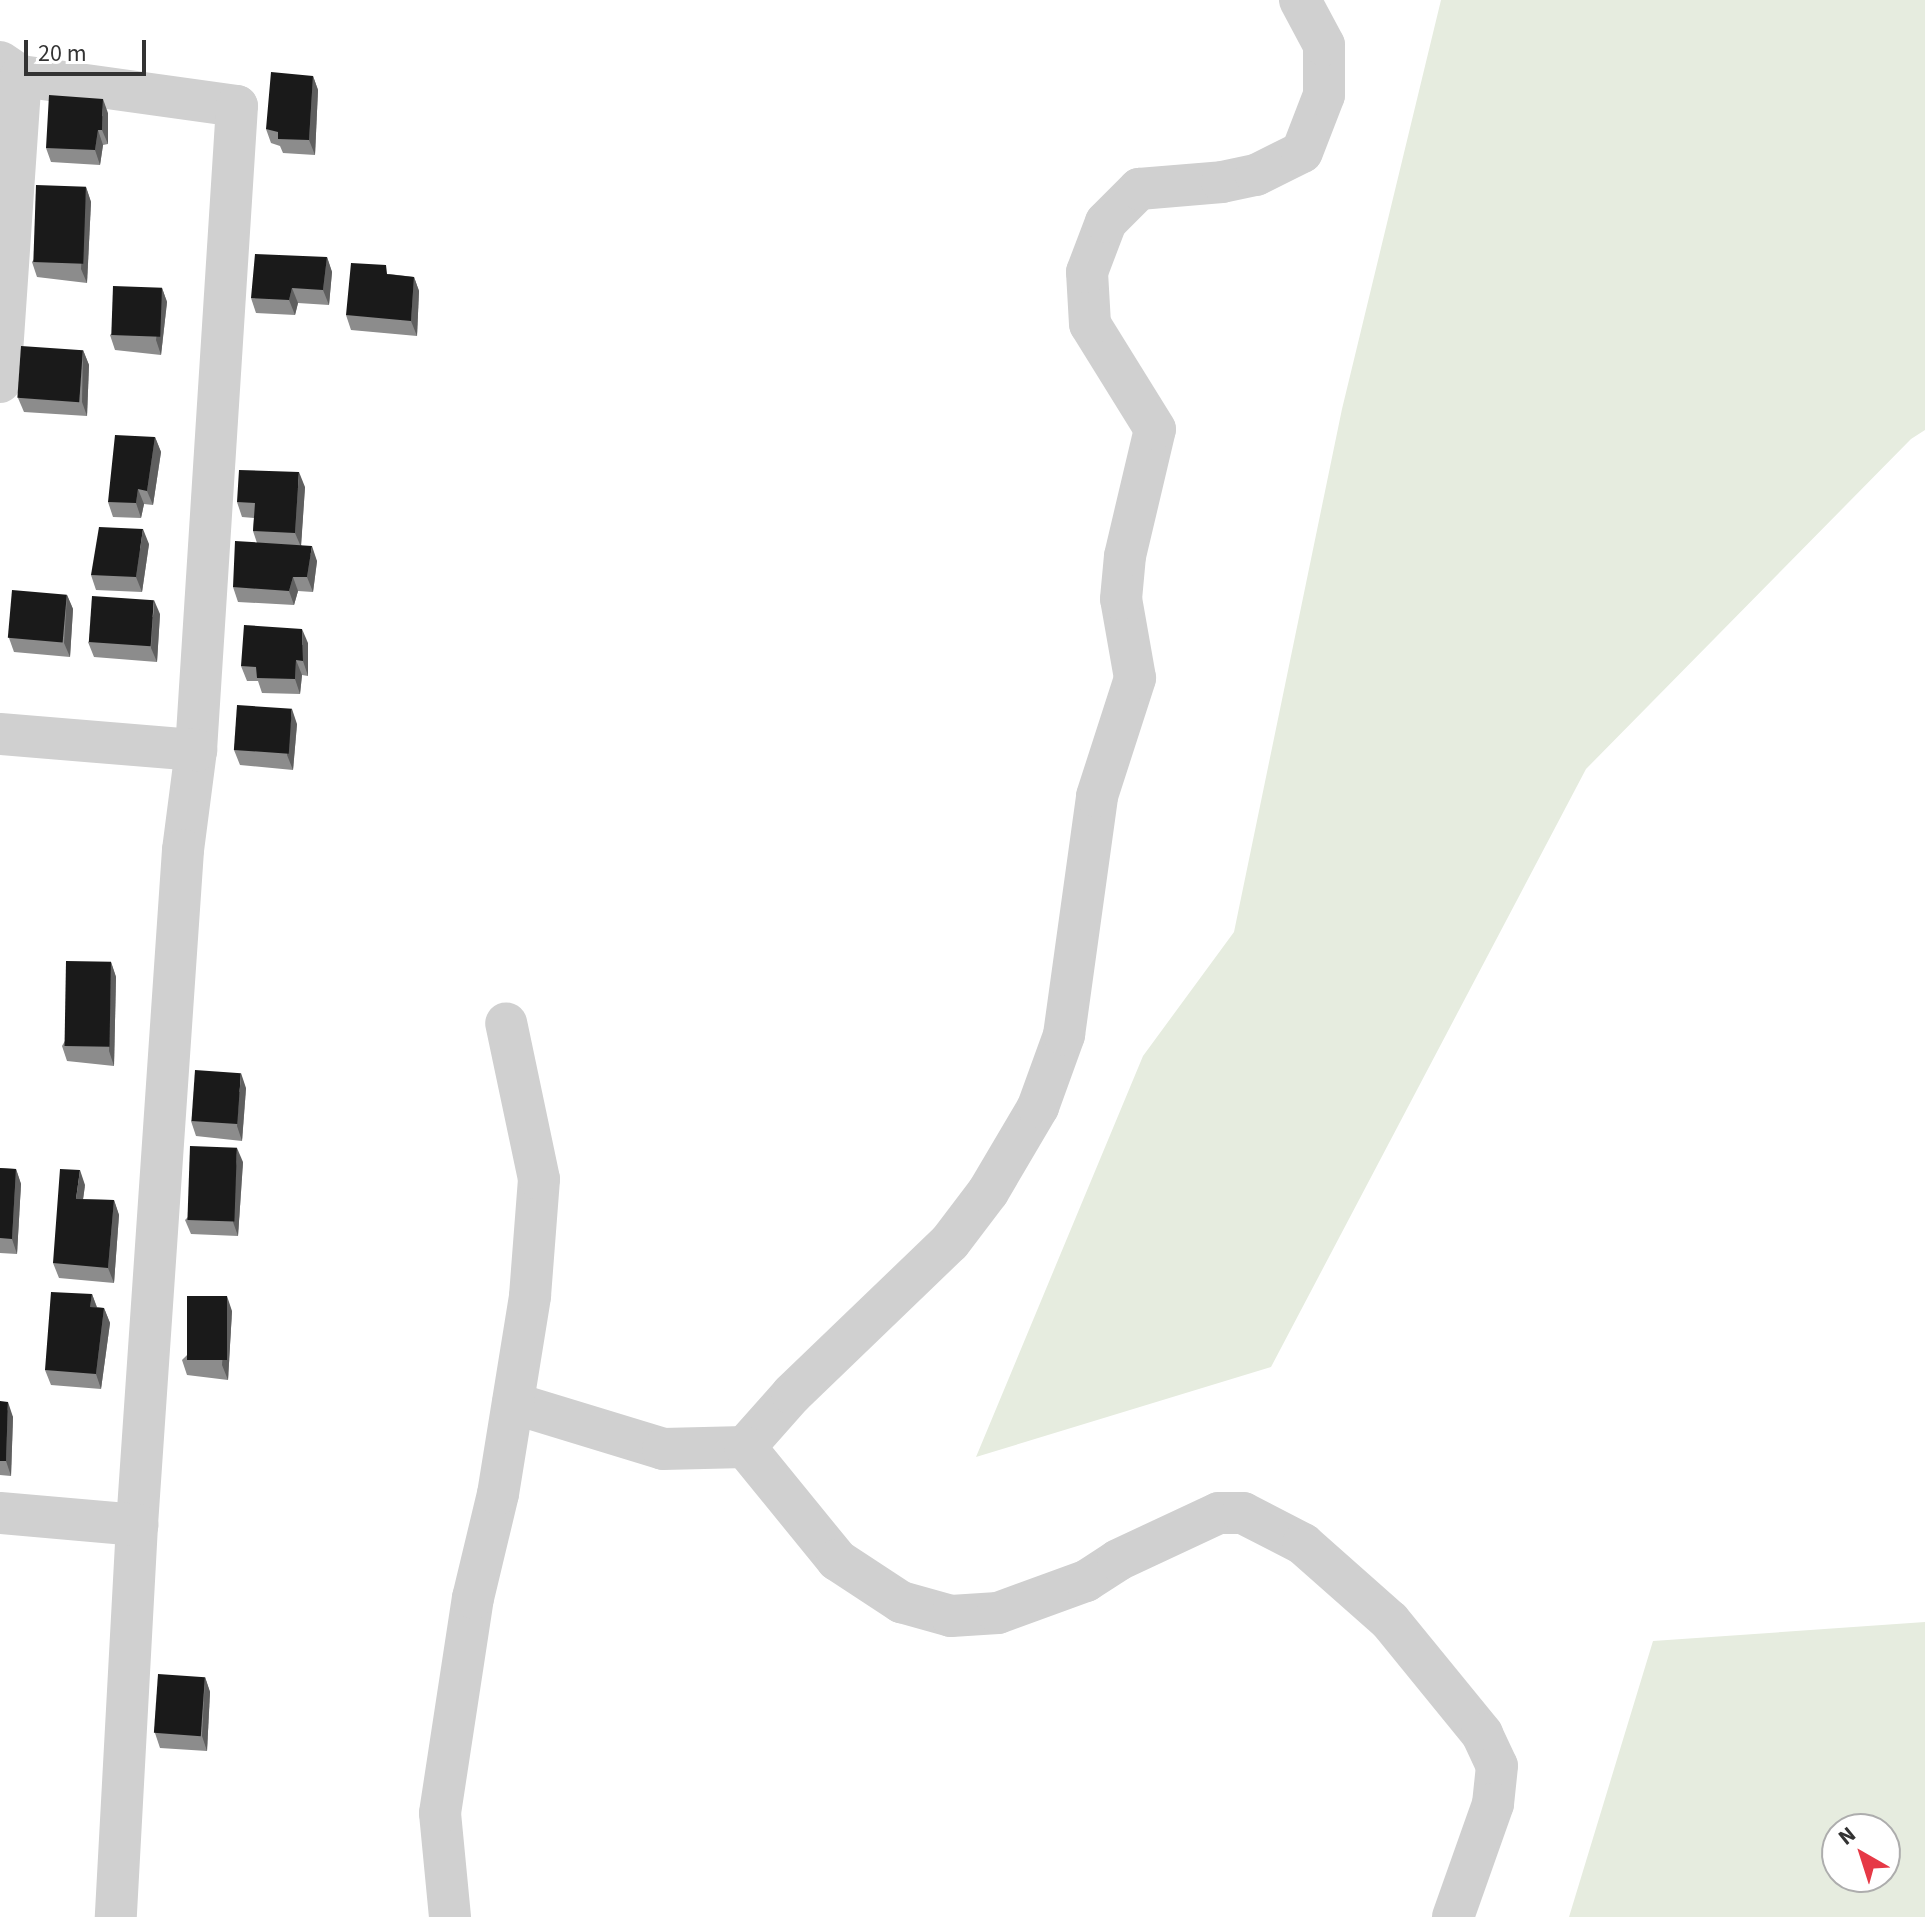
<!DOCTYPE html>
<html>
<head>
<meta charset="utf-8">
<style>
  body { margin:0 }
  #map { position:relative; width:1925px; height:1917px; overflow:hidden; background:#fff; font-family:"Source Sans 3",sans-serif }
  div>[style] { position:absolute }
  .green>* { inset:0; background:#e6ecdf }
  .minor>* { height:42px; margin:-21px; padding:0 21px; transform-origin:21px; border-radius:21px; background:#d0d0d0 }
  .wall>* { inset:0; background:#8c8c8c }
  .shaded-wall>* { inset:0; background:#5f5f5f }
  .building>* { inset:0; background:#1a1a1a; transform-origin:0 0 }
  span { translate:-50% -50%; white-space:nowrap; text-align:center; line-height:1.15; -webkit-text-stroke:8px #fff; paint-order:stroke }
  .north { position:absolute; left:1821px; top:1813px; width:80px; height:80px; box-sizing:border-box; background:#fff; border:2px solid #adadad; border-radius:50%; rotate:321deg; font-size:22px; font-weight:700; line-height:32px; text-align:center; color:#333 }
  .north::after { content:''; display:block; margin:auto; width:28px; height:36px; background:#e63946; clip-path:polygon(50% 0,100% 100%,50% 72%,0 100%) }
  .scale { position:absolute; left:24px; top:40px; width:122px; height:36px; box-sizing:border-box; border:4px solid #333; border-top:0; padding-left:10px; font-size:24px; line-height:28px; white-space:nowrap; color:#333; -webkit-text-stroke:6px #fff; paint-order:stroke }
</style>
</head>
<body>
<div id="map">
  <div class="green">
    <i style="clip-path:polygon(1441px 0,1925px 0,1925px 430px,1911px 439px,1586px 769px,1271px 1367px,976px 1457px,1143px 1056px,1234px 932px,1342px 409px)"></i>
    <i style="clip-path:polygon(evenodd,1925px 1622px,1925px 1917px,1569px 1917px,1653px 1641px,1925px 1622px,1885px 1829px,1885px 1877px,1837px 1877px,1837px 1829px,1885px 1829px)"></i>
  </div>
  <div class="minor">
    <i style="left:0;top:62px;width:25px;rotate:34deg"></i>
    <i style="left:21px;top:76px;width:218px;rotate:7.9deg"></i>
    <i style="left:237px;top:106px;width:645px;rotate:93.64deg"></i>
    <i style="left:196px;top:750px;width:101px;rotate:97.4deg"></i>
    <i style="left:183px;top:850px;width:677px;rotate:93.9deg"></i>
    <i style="left:137px;top:1525px;width:393px;rotate:93.1deg"></i>
    <i style="left:0;top:382px;width:307px;rotate:-86.1deg"></i>
    <i style="left:0;top:734px;width:197px;rotate:4.7deg"></i>
    <i style="left:513px;top:1403px;width:157px;rotate:17deg"></i>
    <i style="left:663px;top:1449px;width:82px;rotate:-1.4deg"></i>
    <i style="left:745px;top:1447px;width:71px;rotate:-48.4deg"></i>
    <i style="left:792px;top:1394px;width:219px;rotate:-43.9deg"></i>
    <i style="left:950px;top:1242px;width:63px;rotate:-52.8deg"></i>
    <i style="left:988px;top:1192px;width:99px;rotate:-59.5deg"></i>
    <i style="left:1038px;top:1107px;width:77px;rotate:-70.1deg"></i>
    <i style="left:1064px;top:1035px;width:241px;rotate:-82.1deg"></i>
    <i style="left:1097px;top:796px;width:124px;rotate:-72.1deg"></i>
    <i style="left:1135px;top:678px;width:80px;rotate:-100deg"></i>
    <i style="left:1121px;top:599px;width:43px;rotate:-84.7deg"></i>
    <i style="left:1125px;top:556px;width:130px;rotate:-76.7deg"></i>
    <i style="left:1155px;top:429px;width:123px;rotate:-121.8deg"></i>
    <i style="left:1090px;top:324px;width:52px;rotate:-93.3deg"></i>
    <i style="left:1087px;top:272px;width:53px;rotate:-69.2deg"></i>
    <i style="left:1106px;top:222px;width:47px;rotate:-45deg"></i>
    <i style="left:1139px;top:189px;width:83px;rotate:-4.8deg"></i>
    <i style="left:1222px;top:182px;width:35px;rotate:-12deg"></i>
    <i style="left:1256px;top:175px;width:51px;rotate:-26.6deg"></i>
    <i style="left:1302px;top:152px;width:61px;rotate:-68.9deg"></i>
    <i style="left:1324px;top:95px;width:50px;rotate:-90deg"></i>
    <i style="left:1324px;top:45px;width:51px;rotate:-118.1deg"></i>
    <i style="left:745px;top:1447px;width:146px;rotate:50.8deg"></i>
    <i style="left:837px;top:1560px;width:77px;rotate:33.3deg"></i>
    <i style="left:901px;top:1602px;width:52px;rotate:15.6deg"></i>
    <i style="left:951px;top:1616px;width:47px;rotate:-3.7deg"></i>
    <i style="left:998px;top:1613px;width:94px;rotate:-20deg"></i>
    <i style="left:1086px;top:1581px;width:38px;rotate:-33deg"></i>
    <i style="left:1118px;top:1560px;width:111px;rotate:-25deg"></i>
    <i style="left:1219px;top:1513px;width:24px"></i>
    <i style="left:1243px;top:1513px;width:68px;rotate:27.3deg"></i>
    <i style="left:1303px;top:1544px;width:116px;rotate:41.5deg"></i>
    <i style="left:1390px;top:1621px;width:146px;rotate:50.8deg"></i>
    <i style="left:1482px;top:1734px;width:35px;rotate:65deg"></i>
    <i style="left:1497px;top:1766px;width:38px;rotate:96deg"></i>
    <i style="left:1493px;top:1804px;width:120px;rotate:109.5deg"></i>
    <i style="left:0;top:1513px;width:138px;rotate:5deg"></i>
    <i style="left:450px;top:1917px;width:104px;rotate:-95.5deg"></i>
    <i style="left:440px;top:1813px;width:218px;rotate:-81.3deg"></i>
    <i style="left:473px;top:1598px;width:107px;rotate:-76.5deg"></i>
    <i style="left:498px;top:1494px;width:201px;rotate:-80.8deg"></i>
    <i style="left:530px;top:1296px;width:117px;rotate:-85.6deg"></i>
    <i style="left:539px;top:1179px;width:159px;rotate:-101.9deg"></i>
  </div>
  <div class="wall">
    <i style="clip-path:polygon(313px 76px,318px 90px,315px 155px,283px 153px,280px 146px,271px 143px,266px 129px)"></i>
    <i style="clip-path:polygon(108px 113px,108px 144px,103px 145px,100px 165px,51px 162px,46px 148px)"></i>
    <i style="clip-path:polygon(86px 187px,91px 202px,87px 283px,37px 277px,32px 262px)"></i>
    <i style="clip-path:polygon(327px 257px,332px 272px,329px 305px,298px 303px,295px 315px,256px 313px,251px 298px)"></i>
    <i style="clip-path:polygon(389px 274px,414px 277px,419px 291px,417px 336px,351px 330px,346px 315px)"></i>
    <i style="clip-path:polygon(162px 288px,167px 302px,161px 355px,115px 350px,110px 335px)"></i>
    <i style="clip-path:polygon(83px 350px,89px 365px,87px 416px,24px 412px,18px 398px)"></i>
    <i style="clip-path:polygon(155px 437px,161px 452px,153px 505px,144px 504px,141px 518px,113px 517px,108px 502px)"></i>
    <i style="clip-path:polygon(305px 487px,301px 545px,317px 561px,313px 592px,298px 591px,294px 605px,238px 602px,233px 587px,257px 543px,253px 531px,254px 518px,242px 517px,237px 502px)"></i>
    <i style="clip-path:polygon(149px 544px,142px 592px,96px 590px,91px 575px)"></i>
    <i style="clip-path:polygon(67px 595px,73px 609px,70px 657px,14px 652px,9px 638px)"></i>
    <i style="clip-path:polygon(160px 614px,157px 662px,94px 657px,88px 642px)"></i>
    <i style="clip-path:polygon(308px 643px,308px 676px,302px 675px,300px 694px,262px 693px,258px 681px,247px 681px,241px 666px)"></i>
    <i style="clip-path:polygon(297px 724px,293px 770px,240px 765px,234px 750px)"></i>
    <i style="clip-path:polygon(111px 962px,116px 977px,114px 1066px,67px 1061px,62px 1046px)"></i>
    <i style="clip-path:polygon(246px 1088px,242px 1141px,196px 1136px,191px 1121px)"></i>
    <i style="clip-path:polygon(243px 1162px,238px 1236px,191px 1234px,185px 1220px)"></i>
    <i style="clip-path:polygon(0 1168px,16px 1169px,21px 1184px,17px 1254px,0 1253px)"></i>
    <i style="clip-path:polygon(85px 1185px,83px 1199px,114px 1200px,119px 1215px,114px 1283px,59px 1278px,53px 1263px)"></i>
    <i style="clip-path:polygon(92px 1294px,97px 1307px,104px 1308px,110px 1323px,101px 1389px,51px 1385px,45px 1370px)"></i>
    <i style="clip-path:polygon(232px 1311px,228px 1380px,187px 1375px,182px 1360px)"></i>
    <i style="clip-path:polygon(0 1401px,13px 1417px,11px 1476px,0 1475px)"></i>
    <i style="clip-path:polygon(205px 1677px,210px 1692px,207px 1751px,160px 1748px,155px 1733px)"></i>
  </div>
  <div class="shaded-wall">
    <i style="clip-path:polygon(313px 76px,318px 90px,315px 155px,309px 140px)"></i>
    <i style="clip-path:polygon(103px 99px,108px 113px,108px 144px,102px 130px)"></i>
    <i style="clip-path:polygon(98px 130px,103px 145px,100px 165px,95px 150px)"></i>
    <i style="clip-path:polygon(86px 187px,91px 202px,87px 283px,81px 269px)"></i>
    <i style="clip-path:polygon(327px 257px,332px 272px,329px 305px,323px 290px)"></i>
    <i style="clip-path:polygon(414px 277px,419px 291px,417px 336px,411px 321px)"></i>
    <i style="clip-path:polygon(162px 288px,167px 302px,161px 355px,156px 340px)"></i>
    <i style="clip-path:polygon(292px 288px,298px 303px,295px 315px,289px 300px)"></i>
    <i style="clip-path:polygon(83px 350px,89px 365px,87px 416px,82px 402px)"></i>
    <i style="clip-path:polygon(155px 437px,161px 452px,153px 505px,147px 491px)"></i>
    <i style="clip-path:polygon(299px 472px,305px 487px,301px 547px,295px 533px)"></i>
    <i style="clip-path:polygon(138px 489px,144px 504px,141px 518px,136px 503px)"></i>
    <i style="clip-path:polygon(143px 529px,149px 544px,142px 592px,136px 577px)"></i>
    <i style="clip-path:polygon(312px 546px,317px 561px,313px 592px,307px 577px)"></i>
    <i style="clip-path:polygon(293px 577px,298px 591px,294px 605px,289px 591px)"></i>
    <i style="clip-path:polygon(67px 595px,73px 609px,70px 657px,64px 643px)"></i>
    <i style="clip-path:polygon(154px 600px,160px 614px,157px 662px,151px 648px)"></i>
    <i style="clip-path:polygon(302px 629px,308px 643px,308px 676px,303px 661px)"></i>
    <i style="clip-path:polygon(296px 660px,302px 675px,300px 694px,295px 679px)"></i>
    <i style="clip-path:polygon(292px 709px,297px 724px,293px 770px,287px 755px)"></i>
    <i style="clip-path:polygon(111px 962px,116px 977px,114px 1066px,109px 1051px)"></i>
    <i style="clip-path:polygon(241px 1073px,246px 1088px,242px 1141px,237px 1126px)"></i>
    <i style="clip-path:polygon(237px 1148px,243px 1162px,238px 1236px,233px 1222px)"></i>
    <i style="clip-path:polygon(16px 1169px,21px 1184px,17px 1254px,12px 1239px)"></i>
    <i style="clip-path:polygon(80px 1170px,85px 1185px,81px 1214px,76px 1199px)"></i>
    <i style="clip-path:polygon(114px 1200px,119px 1215px,114px 1283px,108px 1268px)"></i>
    <i style="clip-path:polygon(92px 1294px,97px 1308px,90px 1307px)"></i>
    <i style="clip-path:polygon(227px 1296px,232px 1311px,228px 1380px,222px 1365px)"></i>
    <i style="clip-path:polygon(104px 1308px,110px 1323px,101px 1389px,96px 1374px)"></i>
    <i style="clip-path:polygon(8px 1402px,13px 1417px,11px 1476px,6px 1461px)"></i>
    <i style="clip-path:polygon(205px 1677px,210px 1692px,207px 1751px,202px 1736px)"></i>
  </div>
  <div class="building">
    <i style="clip-path:polygon(271px 72px,313px 76px,309px 140px,278px 139px,278px 132px,266px 129px)"></i>
    <i style="clip-path:polygon(49px 95px,103px 99px,102px 130px,98px 130px,95px 150px,46px 148px)"></i>
    <i style="left:36px;top:185px;width:50px;height:77px;rotate:2deg"></i>
    <i style="clip-path:polygon(255px 254px,327px 257px,323px 290px,292px 288px,289px 300px,251px 298px)"></i>
    <i style="clip-path:polygon(351px 263px,386px 265px,387px 274px,414px 277px,411px 321px,346px 315px)"></i>
    <i style="left:113px;top:286px;width:49px;height:49px;rotate:2deg"></i>
    <i style="left:21px;top:346px;width:62px;height:52px;rotate:4deg"></i>
    <i style="clip-path:polygon(115px 435px,155px 437px,147px 491px,138px 489px,136px 503px,108px 502px)"></i>
    <i style="clip-path:polygon(239px 470px,299px 472px,295px 533px,253px 531px,255px 503px,237px 502px)"></i>
    <i style="clip-path:polygon(99px 527px,143px 529px,136px 577px,91px 575px)"></i>
    <i style="clip-path:polygon(235px 541px,312px 546px,307px 577px,293px 577px,289px 591px,233px 587px)"></i>
    <i style="left:12px;top:590px;width:55px;height:48px;rotate:5deg"></i>
    <i style="left:92px;top:596px;width:62px;height:46px;rotate:4deg"></i>
    <i style="clip-path:polygon(244px 625px,302px 629px,303px 661px,296px 660px,295px 679px,257px 678px,256px 667px,241px 666px)"></i>
    <i style="left:237px;top:705px;width:55px;height:45px;rotate:4deg"></i>
    <i style="left:66px;top:961px;width:45px;height:85px;rotate:1deg"></i>
    <i style="left:195px;top:1070px;width:46px;height:51px;rotate:4deg"></i>
    <i style="left:190px;top:1146px;width:47px;height:74px;rotate:2deg"></i>
    <i style="clip-path:polygon(0 1168px,16px 1169px,12px 1239px,0 1238px)"></i>
    <i style="clip-path:polygon(60px 1169px,80px 1170px,76px 1199px,114px 1200px,108px 1268px,53px 1263px)"></i>
    <i style="clip-path:polygon(51px 1292px,92px 1294px,90px 1307px,104px 1308px,96px 1374px,45px 1370px)"></i>
    <i style="left:187px;top:1296px;width:40px;height:64px"></i>
    <i style="clip-path:polygon(0 1401px,8px 1402px,6px 1461px,0 1461px)"></i>
    <i style="left:158px;top:1674px;width:47px;height:59px;rotate:4deg"></i>
  </div>
  <div class="north">N</div>
  <div class="scale">20 m</div>
</div>
</body>
</html>
